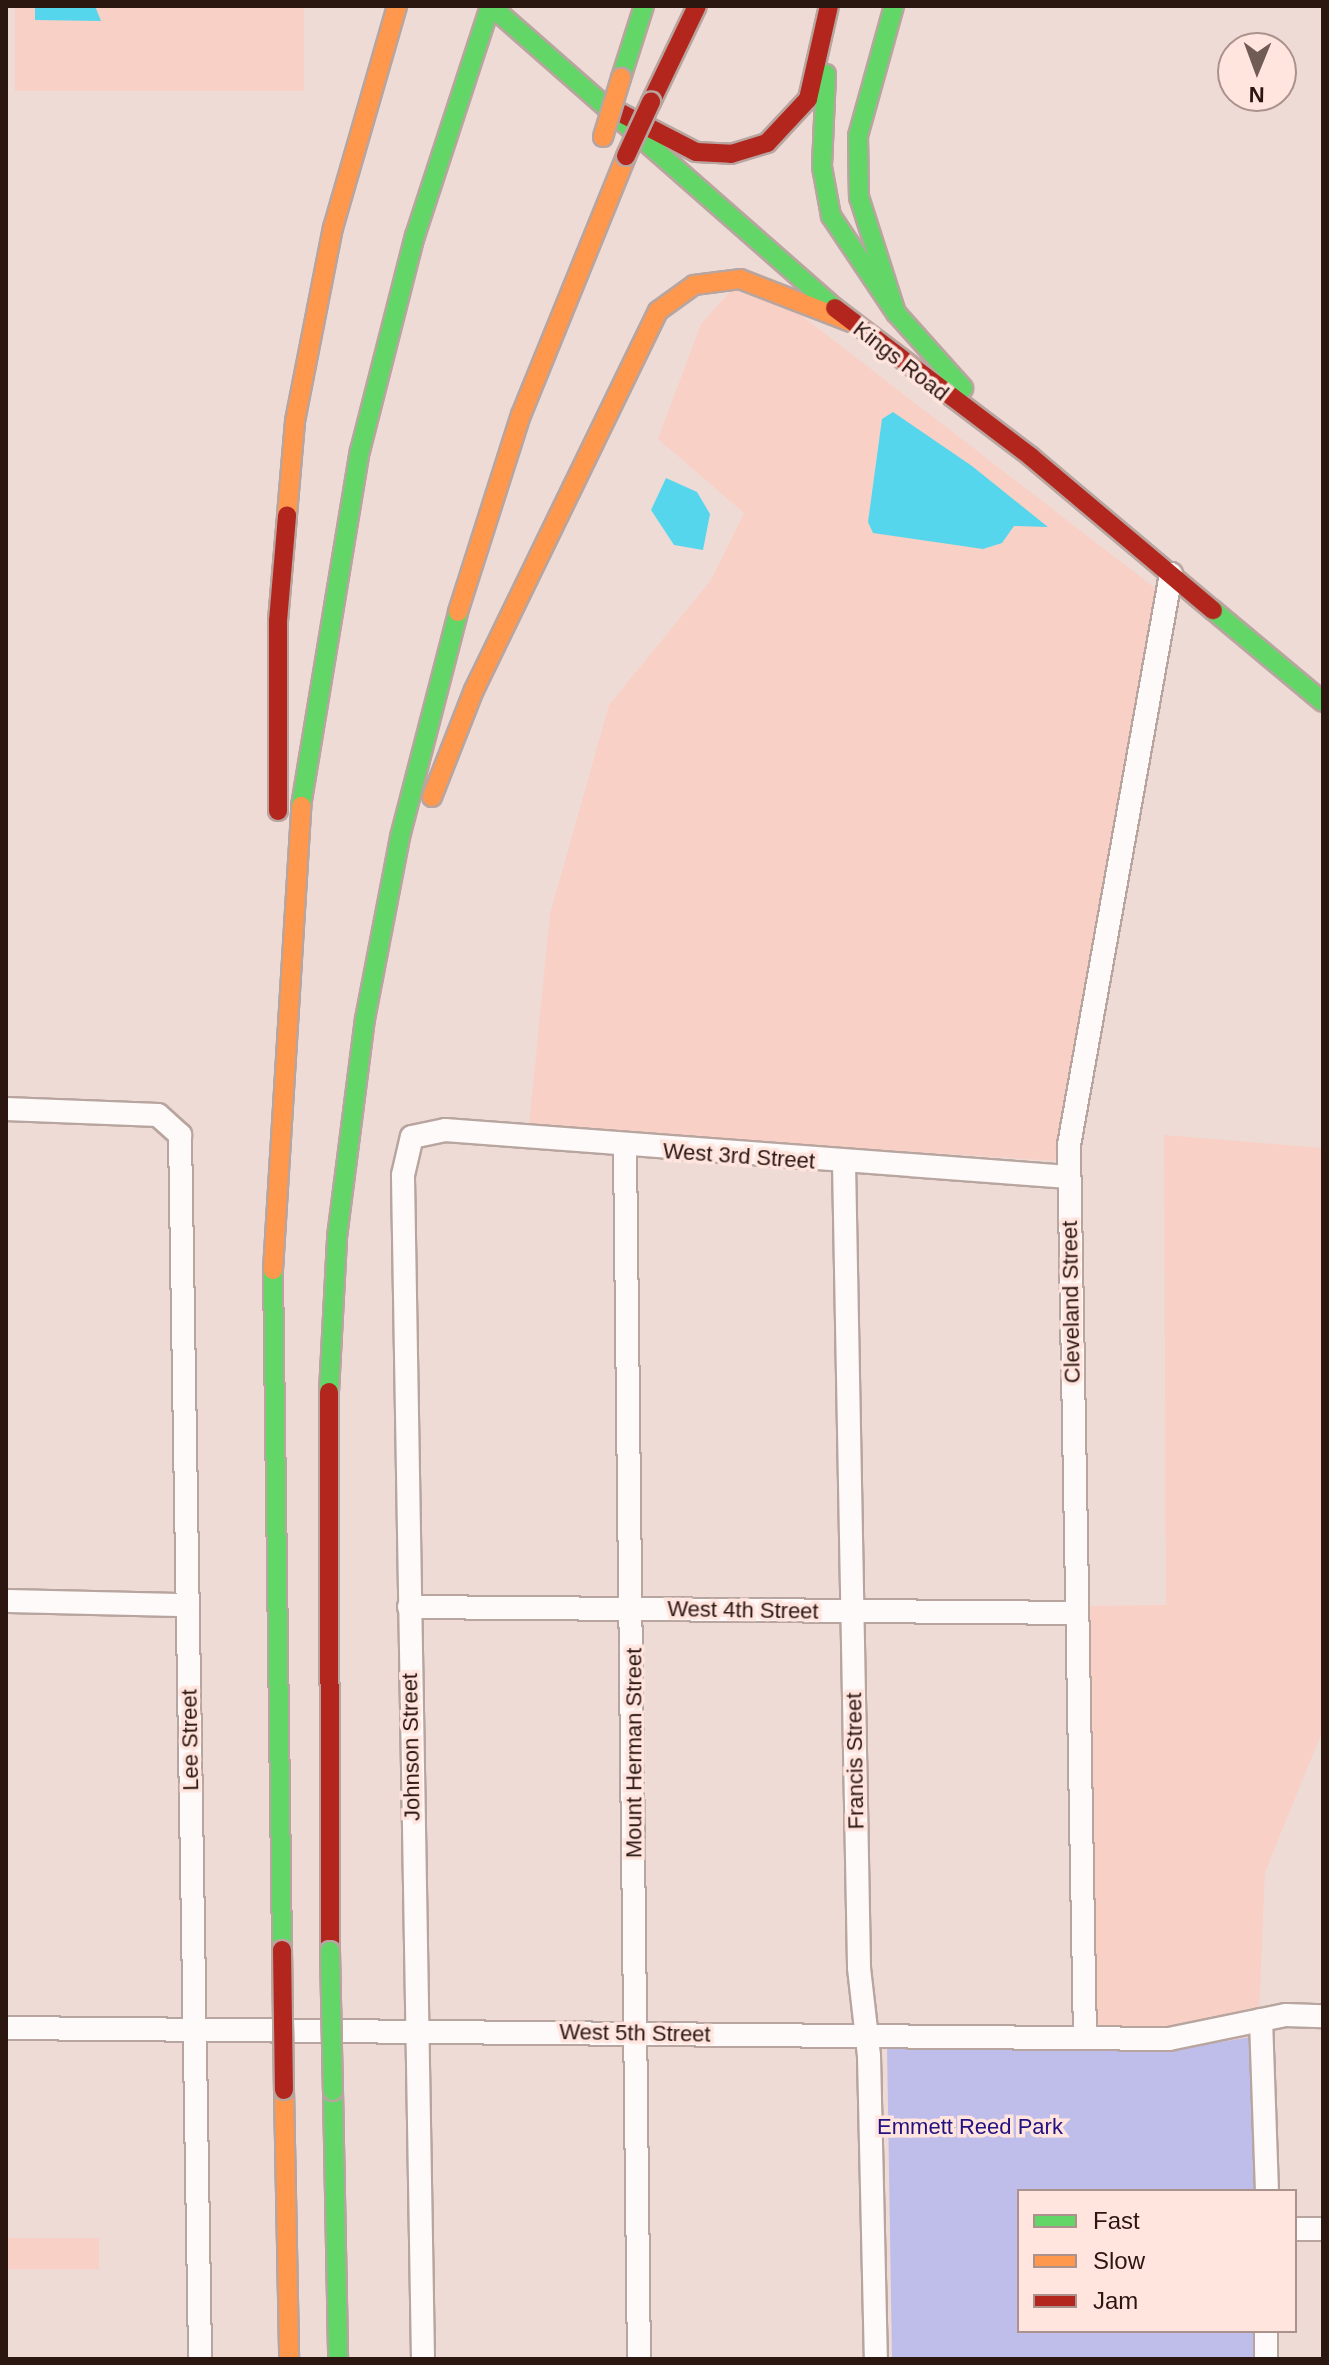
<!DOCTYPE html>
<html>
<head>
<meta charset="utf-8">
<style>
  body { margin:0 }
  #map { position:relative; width:1329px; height:2365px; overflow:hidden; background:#efdbd5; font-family:Arial,sans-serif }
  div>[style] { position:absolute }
  .built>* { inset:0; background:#f8d0c5; transform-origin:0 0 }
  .green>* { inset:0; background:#bfbde9 }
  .water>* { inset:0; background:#56d6ed }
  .roads { filter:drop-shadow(2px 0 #b8a59f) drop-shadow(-2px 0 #b8a59f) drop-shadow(0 2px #b8a59f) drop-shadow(0 -2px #b8a59f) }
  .street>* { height:22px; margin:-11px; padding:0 11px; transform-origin:11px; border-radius:11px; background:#fdfaf9 }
  .fast>* { height:18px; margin:-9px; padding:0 9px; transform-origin:9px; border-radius:9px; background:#63d668 }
  .slow>* { height:18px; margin:-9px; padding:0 9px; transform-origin:9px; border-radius:9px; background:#ff974d }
  .jam>* { height:18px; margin:-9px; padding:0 9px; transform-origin:9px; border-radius:9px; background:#b3261e }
  .bridges { filter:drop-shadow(2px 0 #b8a59f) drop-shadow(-2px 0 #b8a59f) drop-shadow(0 2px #b8a59f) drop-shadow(0 -2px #b8a59f) }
  .fast-bridge>* { height:18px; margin:-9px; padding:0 9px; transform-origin:9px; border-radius:9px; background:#63d668 }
  .slow-bridge>* { height:18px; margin:-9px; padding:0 9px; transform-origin:9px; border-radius:9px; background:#ff974d }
  .jam-bridge>* { height:18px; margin:-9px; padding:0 9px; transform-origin:9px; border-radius:9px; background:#b3261e }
  span { translate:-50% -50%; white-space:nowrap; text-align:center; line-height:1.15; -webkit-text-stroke:7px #ffe5de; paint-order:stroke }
  .street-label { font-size:22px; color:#2c1610 }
  .park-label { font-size:22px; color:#211181 }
  .frame { position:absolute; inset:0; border:8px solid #2c1610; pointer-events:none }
  .legend { position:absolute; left:1017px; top:2189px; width:280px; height:144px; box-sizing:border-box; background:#ffe5de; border:2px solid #ab928c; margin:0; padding:10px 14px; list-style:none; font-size:24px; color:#2c1610 }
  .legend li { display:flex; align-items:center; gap:16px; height:40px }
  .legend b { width:40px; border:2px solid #ab928c }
  .north { position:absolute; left:1217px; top:32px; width:80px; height:80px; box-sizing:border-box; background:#ffe5de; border:2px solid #ab928c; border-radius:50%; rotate:181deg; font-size:22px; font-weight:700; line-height:32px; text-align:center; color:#2c1610 }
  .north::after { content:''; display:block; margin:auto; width:28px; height:36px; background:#705b55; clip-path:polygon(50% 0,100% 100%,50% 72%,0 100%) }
</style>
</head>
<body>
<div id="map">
  <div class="built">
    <i style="left:15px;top:6px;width:289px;height:85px"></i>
    <i style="clip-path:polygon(735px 286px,780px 299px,1160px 592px,1056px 1161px,529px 1127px,550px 914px,609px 705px,711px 580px,744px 513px,658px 439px,701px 324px)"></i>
    <i style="clip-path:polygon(1164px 1135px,1323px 1148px,1323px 1730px,1265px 1872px,1258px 2036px,1162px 2051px,1093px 2049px,1087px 1606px,1166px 1605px)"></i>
    <i style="left:99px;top:2238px;width:31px;height:93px;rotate:90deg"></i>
  </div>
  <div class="green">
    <i style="clip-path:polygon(1258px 2036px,1256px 2191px,1019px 2191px,1019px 2331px,1254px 2331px,1254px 2359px,892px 2359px,887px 2045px,1162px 2051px)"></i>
  </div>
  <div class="water">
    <i style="clip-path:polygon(35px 6px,95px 6px,101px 21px,35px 20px)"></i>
    <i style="clip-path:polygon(893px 412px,972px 466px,1048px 527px,1014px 526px,1002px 543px,983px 549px,873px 533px,868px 522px,882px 419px)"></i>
    <i style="clip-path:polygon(666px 478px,697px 492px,710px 514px,703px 550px,674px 545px,651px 510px)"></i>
  </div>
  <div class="roads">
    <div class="street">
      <i style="left:6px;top:1109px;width:152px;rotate:2.3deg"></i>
      <i style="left:158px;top:1115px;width:30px;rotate:42deg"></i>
      <i style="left:180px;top:1135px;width:1224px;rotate:89.06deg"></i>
      <i style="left:625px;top:1148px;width:1211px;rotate:89.34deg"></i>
      <i style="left:844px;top:1162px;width:806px;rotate:88.93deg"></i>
      <i style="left:859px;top:1968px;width:89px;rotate:83.5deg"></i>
      <i style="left:869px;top:2056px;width:303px;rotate:88.7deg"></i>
      <i style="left:6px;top:1601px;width:182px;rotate:1.3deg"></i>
      <i style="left:409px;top:1607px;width:668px;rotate:0.51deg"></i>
      <i style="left:1261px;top:2020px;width:171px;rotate:88deg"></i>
      <i style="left:6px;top:2028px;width:1163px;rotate:0.54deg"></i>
      <i style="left:1169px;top:2039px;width:119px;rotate:-11.6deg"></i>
      <i style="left:1286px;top:2015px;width:37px;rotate:2deg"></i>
      <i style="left:1085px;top:2038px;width:893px;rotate:-91.03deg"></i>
      <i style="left:1069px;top:1145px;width:580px;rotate:-79.87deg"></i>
      <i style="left:1295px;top:2229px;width:28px"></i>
      <i style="left:423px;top:2359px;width:1184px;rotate:-90.97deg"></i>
      <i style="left:403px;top:1175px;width:39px;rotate:-77deg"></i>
      <i style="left:412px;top:1137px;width:34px;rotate:-12deg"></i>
      <i style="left:445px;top:1130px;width:625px;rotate:4.31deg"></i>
      <i style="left:1266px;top:2359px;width:28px;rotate:-90deg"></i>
    </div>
    <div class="fast">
      <i style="left:491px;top:6px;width:458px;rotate:41.3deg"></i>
      <i style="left:894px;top:6px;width:135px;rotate:105.5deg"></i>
      <i style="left:858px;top:136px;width:61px;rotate:89.1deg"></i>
      <i style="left:859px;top:197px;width:122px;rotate:72.3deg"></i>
      <i style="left:896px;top:313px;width:101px;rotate:48.2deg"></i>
      <i style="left:826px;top:74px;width:93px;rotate:92.5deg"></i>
      <i style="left:822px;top:167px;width:50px;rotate:79.6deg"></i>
      <i style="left:831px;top:216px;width:117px;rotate:56.2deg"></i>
      <i style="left:621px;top:78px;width:76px;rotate:-72.3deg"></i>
      <i style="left:1213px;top:610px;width:143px;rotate:39.9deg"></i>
      <i style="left:301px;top:806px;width:360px;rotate:-80.6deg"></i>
      <i style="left:360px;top:451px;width:222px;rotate:-75.7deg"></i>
      <i style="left:415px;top:236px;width:242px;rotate:-71.9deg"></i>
      <i style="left:273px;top:1270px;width:680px;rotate:89.24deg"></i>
      <i style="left:329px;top:1392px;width:155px;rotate:-87deg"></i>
      <i style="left:337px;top:1237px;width:220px;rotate:-82.7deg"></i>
      <i style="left:365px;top:1019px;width:185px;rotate:-79.1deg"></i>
      <i style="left:400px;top:837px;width:232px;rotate:-75.5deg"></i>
      <i style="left:333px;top:2091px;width:268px;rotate:88.9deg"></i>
    </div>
    <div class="slow">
      <i style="left:287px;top:515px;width:94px;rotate:-85.1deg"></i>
      <i style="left:295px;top:421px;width:197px;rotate:-78.9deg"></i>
      <i style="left:333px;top:228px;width:231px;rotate:-73.9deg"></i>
      <i style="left:458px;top:612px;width:207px;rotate:-72.3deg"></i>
      <i style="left:521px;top:415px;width:279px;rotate:-67.9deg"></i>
      <i style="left:432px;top:797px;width:115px;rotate:-68.6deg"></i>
      <i style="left:474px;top:690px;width:421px;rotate:-64.1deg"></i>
      <i style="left:658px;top:311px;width:44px;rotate:-35.8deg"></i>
      <i style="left:694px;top:285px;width:46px;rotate:-7.4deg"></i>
      <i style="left:740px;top:279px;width:119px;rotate:21.2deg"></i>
      <i style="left:273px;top:1270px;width:465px;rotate:-86.5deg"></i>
      <i style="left:284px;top:2090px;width:269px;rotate:88.9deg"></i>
    </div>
    <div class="jam">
      <i style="left:651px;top:102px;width:106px;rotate:-64.4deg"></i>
      <i style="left:613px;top:109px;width:93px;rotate:27.4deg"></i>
      <i style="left:696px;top:152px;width:35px;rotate:3deg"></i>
      <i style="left:731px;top:154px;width:38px;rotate:-17deg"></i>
      <i style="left:767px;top:143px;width:60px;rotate:-47deg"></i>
      <i style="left:808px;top:99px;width:95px;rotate:-77.3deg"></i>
      <i style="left:835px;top:308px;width:246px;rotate:37.2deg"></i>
      <i style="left:1031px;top:457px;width:238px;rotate:40.1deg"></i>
      <i style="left:278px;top:811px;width:190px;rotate:-90deg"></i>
      <i style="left:278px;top:621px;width:106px;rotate:-85.1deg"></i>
      <i style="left:329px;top:1392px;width:559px;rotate:89.9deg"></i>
    </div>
  </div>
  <div class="bridges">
    <div class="fast-bridge">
      <i style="left:330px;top:1951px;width:140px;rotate:88.8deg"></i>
    </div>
    <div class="slow-bridge">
      <i style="left:603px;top:137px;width:62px;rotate:-73deg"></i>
    </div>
    <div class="jam-bridge">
      <i style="left:626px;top:156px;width:60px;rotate:-65.2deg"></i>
      <i style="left:282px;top:1950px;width:140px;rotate:89.2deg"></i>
    </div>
  </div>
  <div class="street-label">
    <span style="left:901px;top:361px;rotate:38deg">Kings Road</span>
    <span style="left:739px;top:1156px;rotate:4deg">West 3rd Street</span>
    <span style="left:1071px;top:1302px;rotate:-91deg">Cleveland Street</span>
    <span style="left:743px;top:1610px;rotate:1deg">West 4th Street</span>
    <span style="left:190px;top:1740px;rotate:-91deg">Lee Street</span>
    <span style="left:411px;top:1747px;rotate:-91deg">Johnson Street</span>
    <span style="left:634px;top:1753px;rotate:-90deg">Mount Herman Street</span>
    <span style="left:855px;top:1761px;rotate:-91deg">Francis Street</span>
    <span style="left:635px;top:2033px;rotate:1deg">West 5th Street</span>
  </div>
  <div class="park-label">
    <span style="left:970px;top:2127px">Emmett Reed Park</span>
  </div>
  <div class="frame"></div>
  <ul class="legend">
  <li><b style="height:10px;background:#63d668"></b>Fast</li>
  <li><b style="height:10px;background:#ff974d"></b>Slow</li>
  <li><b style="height:10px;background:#b3261e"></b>Jam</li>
  </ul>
  <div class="north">N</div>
</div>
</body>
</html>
